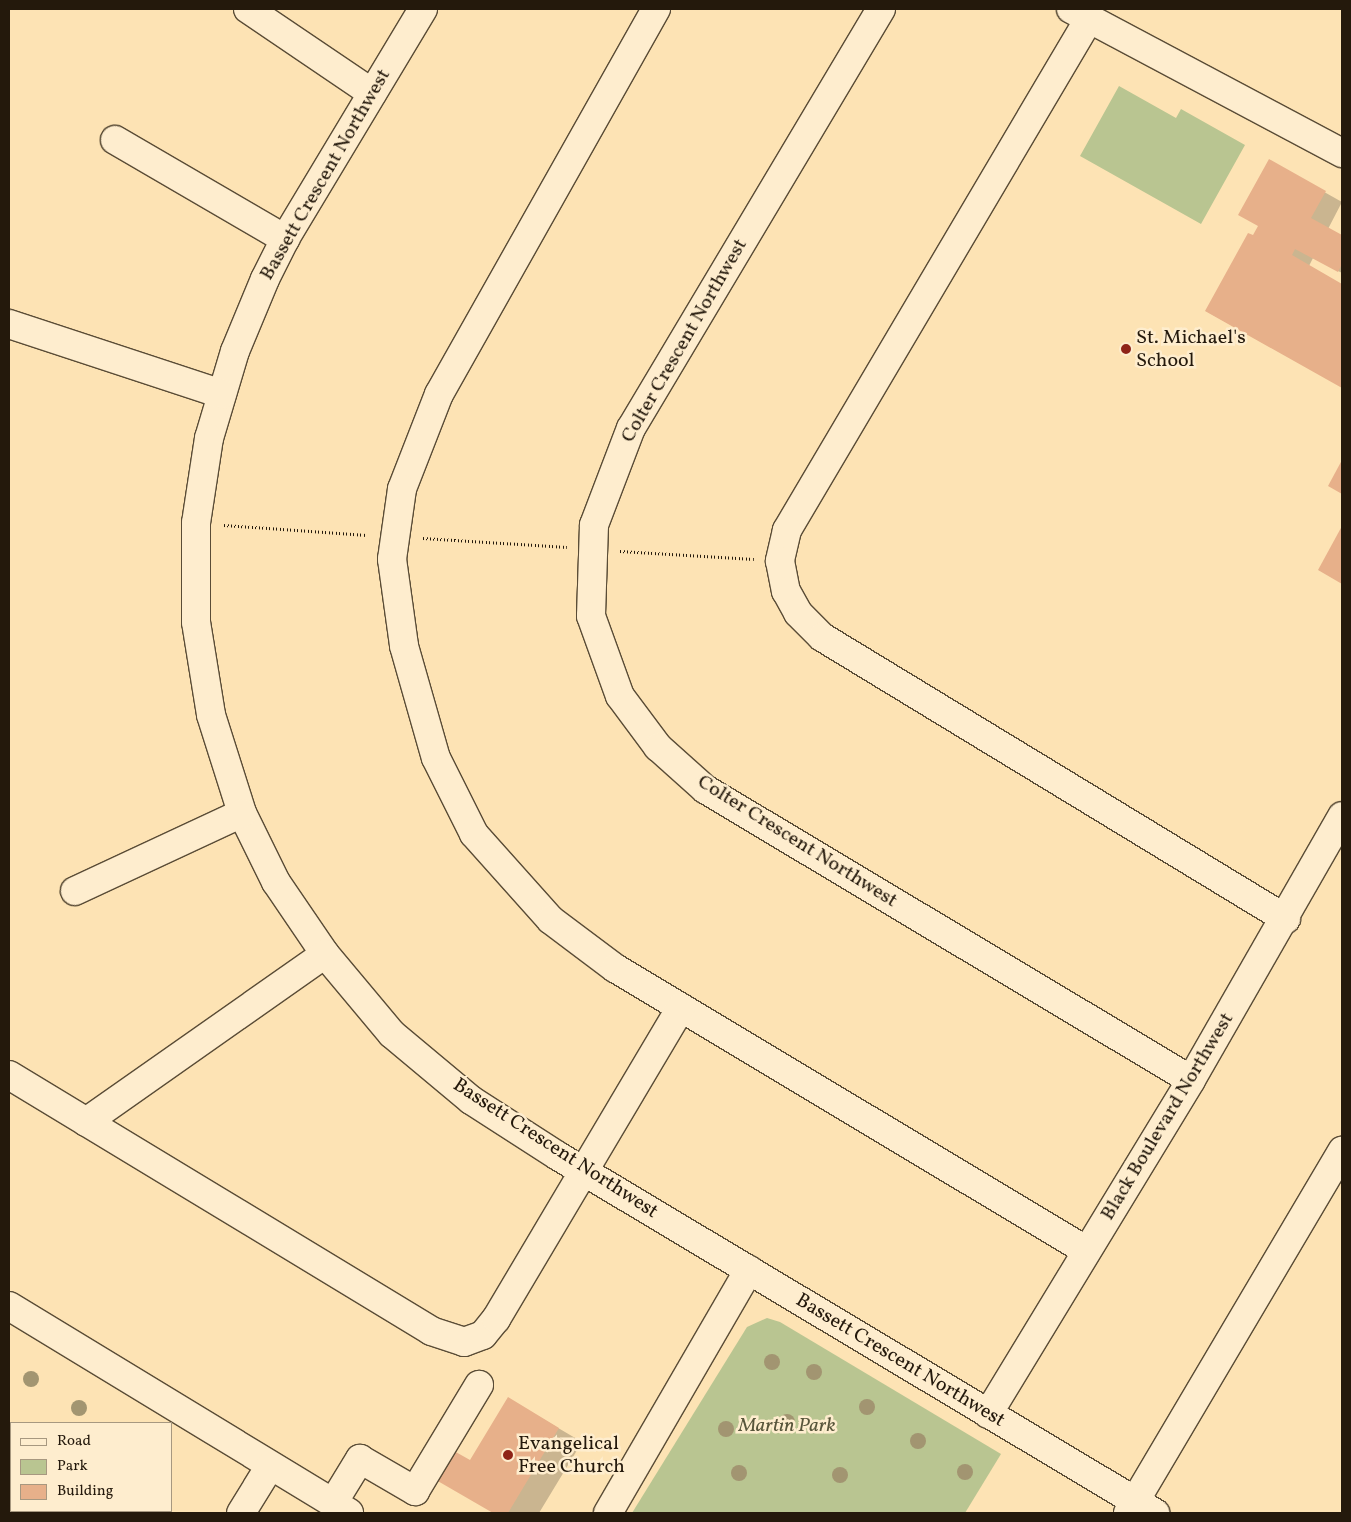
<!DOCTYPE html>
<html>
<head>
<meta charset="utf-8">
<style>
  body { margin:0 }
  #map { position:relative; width:1351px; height:1522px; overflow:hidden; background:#fde3b4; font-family:Vollkorn,serif }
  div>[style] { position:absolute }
  .green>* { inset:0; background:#b9c591 }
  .shadow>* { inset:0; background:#0003 }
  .building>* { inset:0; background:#e7b08a }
  .path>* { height:3px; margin-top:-1.5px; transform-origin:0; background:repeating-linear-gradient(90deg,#24190c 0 1px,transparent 0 3.5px) }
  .roads { filter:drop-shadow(1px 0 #5a4c36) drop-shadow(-1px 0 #5a4c36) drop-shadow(0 1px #5a4c36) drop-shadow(0 -1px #5a4c36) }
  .minor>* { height:28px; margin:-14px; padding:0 14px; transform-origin:14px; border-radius:14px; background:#feedce }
  .trees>* { width:16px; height:16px; margin:-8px; border-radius:50%; background:#a29571 }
  .dots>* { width:14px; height:14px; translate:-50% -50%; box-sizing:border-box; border:2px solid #feedce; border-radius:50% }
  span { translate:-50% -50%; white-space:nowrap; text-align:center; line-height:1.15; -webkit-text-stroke:5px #feedce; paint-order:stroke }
  .street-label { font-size:20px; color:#24190c }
  .poi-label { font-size:20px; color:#24190c }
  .left { translate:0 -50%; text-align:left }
  .park-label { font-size:20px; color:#58553b; font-style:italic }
  .frame { position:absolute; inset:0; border:10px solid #24190c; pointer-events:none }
  .legend { position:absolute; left:10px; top:1422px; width:162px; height:90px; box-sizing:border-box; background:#feedce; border:1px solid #a79880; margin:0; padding:6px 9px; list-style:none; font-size:15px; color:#24190c }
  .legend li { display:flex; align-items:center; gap:10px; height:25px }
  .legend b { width:25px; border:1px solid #a79880 }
</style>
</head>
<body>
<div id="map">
  <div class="green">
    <i style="clip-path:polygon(1119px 86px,1176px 118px,1181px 109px,1245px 145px,1201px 224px,1080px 156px)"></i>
    <i style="clip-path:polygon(767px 1318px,780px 1322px,1001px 1454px,965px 1513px,632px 1513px,747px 1327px)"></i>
  </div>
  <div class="shadow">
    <i style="clip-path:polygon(1269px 161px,1342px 202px,1328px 229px,1342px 237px,1342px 273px,1313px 258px,1309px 266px,1342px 285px,1342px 387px,1206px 311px,1260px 226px)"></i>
    <i style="clip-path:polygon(1342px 529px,1342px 583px,1319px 570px)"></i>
    <i style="clip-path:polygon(531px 1412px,582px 1442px,539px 1513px,495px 1513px,438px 1479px,471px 1462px)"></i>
  </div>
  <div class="building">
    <i style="clip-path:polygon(1269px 159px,1326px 191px,1311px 218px,1342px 235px,1342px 264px,1338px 272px,1295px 249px,1292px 255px,1342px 284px,1342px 388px,1205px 311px,1248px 233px,1253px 235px,1258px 226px,1238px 215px)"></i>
    <i style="clip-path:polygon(1342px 460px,1342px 494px,1328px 486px)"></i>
    <i style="clip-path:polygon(1342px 526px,1342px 584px,1318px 570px)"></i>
    <i style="clip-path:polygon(508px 1397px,559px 1428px,508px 1513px,493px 1513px,436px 1480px,454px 1451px,470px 1460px)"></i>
  </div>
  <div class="path">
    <i style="left:224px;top:525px;width:143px;rotate:4deg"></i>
    <i style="left:423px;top:538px;width:144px;rotate:3.6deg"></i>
    <i style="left:620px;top:551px;width:134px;rotate:3.4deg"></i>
  </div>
  <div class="roads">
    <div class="minor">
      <i style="left:248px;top:9px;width:150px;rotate:34.1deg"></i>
      <i style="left:423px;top:9px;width:268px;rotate:121deg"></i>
      <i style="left:285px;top:239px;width:45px;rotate:116.6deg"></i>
      <i style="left:265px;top:279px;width:78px;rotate:112.6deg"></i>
      <i style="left:235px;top:351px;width:91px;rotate:106.6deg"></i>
      <i style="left:209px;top:438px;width:86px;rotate:98.7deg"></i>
      <i style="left:196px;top:523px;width:99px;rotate:90deg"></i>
      <i style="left:196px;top:622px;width:94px;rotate:80.8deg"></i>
      <i style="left:211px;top:715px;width:103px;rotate:72.4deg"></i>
      <i style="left:242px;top:813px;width:77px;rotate:63.8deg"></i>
      <i style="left:276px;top:882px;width:87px;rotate:55.8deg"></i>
      <i style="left:325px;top:954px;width:104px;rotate:50.1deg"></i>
      <i style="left:392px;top:1034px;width:103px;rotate:39.9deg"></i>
      <i style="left:471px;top:1100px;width:103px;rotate:32.8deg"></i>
      <i style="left:558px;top:1156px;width:696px;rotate:30.88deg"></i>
      <i style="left:656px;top:9px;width:442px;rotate:119.4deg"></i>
      <i style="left:439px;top:394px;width:102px;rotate:111.3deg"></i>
      <i style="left:402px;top:489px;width:71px;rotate:98.1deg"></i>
      <i style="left:392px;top:559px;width:88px;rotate:82.1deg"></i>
      <i style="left:404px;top:646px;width:116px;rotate:74.1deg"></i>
      <i style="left:436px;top:758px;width:85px;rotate:63.4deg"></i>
      <i style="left:474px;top:834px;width:115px;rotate:48.2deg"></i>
      <i style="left:551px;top:920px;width:80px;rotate:36.9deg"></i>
      <i style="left:615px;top:968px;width:550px;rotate:30.95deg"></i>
      <i style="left:881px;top:9px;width:488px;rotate:120.8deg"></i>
      <i style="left:631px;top:428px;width:104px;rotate:110.9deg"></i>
      <i style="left:594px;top:525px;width:91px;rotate:91.9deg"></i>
      <i style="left:591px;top:616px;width:85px;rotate:70.1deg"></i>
      <i style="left:620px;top:696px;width:64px;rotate:53.3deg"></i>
      <i style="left:658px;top:747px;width:63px;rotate:41.8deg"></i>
      <i style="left:705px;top:789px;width:566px;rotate:30.91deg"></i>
      <i style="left:1071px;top:9px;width:307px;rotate:28deg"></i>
      <i style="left:1089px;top:19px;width:594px;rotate:120.58deg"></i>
      <i style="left:787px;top:530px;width:32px;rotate:103deg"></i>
      <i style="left:780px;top:561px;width:31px;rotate:79deg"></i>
      <i style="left:786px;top:591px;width:25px;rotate:61deg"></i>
      <i style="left:798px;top:613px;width:34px;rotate:45deg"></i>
      <i style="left:822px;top:637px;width:543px;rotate:31.29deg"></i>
      <i style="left:115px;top:140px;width:197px;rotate:30.2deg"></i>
      <i style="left:9px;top:324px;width:224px;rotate:18.2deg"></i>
      <i style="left:75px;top:891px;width:184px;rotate:-25deg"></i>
      <i style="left:9px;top:1075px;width:494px;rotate:31.2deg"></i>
      <i style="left:431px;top:1331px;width:35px;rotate:18deg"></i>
      <i style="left:464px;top:1342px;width:20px;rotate:-20deg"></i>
      <i style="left:483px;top:1335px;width:21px;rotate:-51deg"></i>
      <i style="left:496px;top:1319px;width:362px;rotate:-59.3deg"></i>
      <i style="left:86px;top:1122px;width:292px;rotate:-35.1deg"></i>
      <i style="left:9px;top:1306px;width:398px;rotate:31.3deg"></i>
      <i style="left:988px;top:1414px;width:391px;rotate:-58.7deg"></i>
      <i style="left:1191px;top:1080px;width:304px;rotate:-60.2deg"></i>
      <i style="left:9px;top:1490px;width:2px;rotate:27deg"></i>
      <i style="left:333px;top:1503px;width:52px;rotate:-58.5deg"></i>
      <i style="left:360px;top:1459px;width:64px;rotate:30.2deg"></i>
      <i style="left:415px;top:1491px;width:124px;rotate:-58.9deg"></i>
      <i style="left:43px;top:1511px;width:4px;rotate:27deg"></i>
      <i style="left:241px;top:1513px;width:55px;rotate:-58.3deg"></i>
      <i style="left:608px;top:1513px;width:281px;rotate:-59.9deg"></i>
      <i style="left:1128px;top:1513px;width:421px;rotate:-59.4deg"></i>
    </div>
  </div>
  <div class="trees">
    <i style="left:772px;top:1362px"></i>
    <i style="left:814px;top:1372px"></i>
    <i style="left:31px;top:1379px"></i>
    <i style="left:867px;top:1407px"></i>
    <i style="left:79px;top:1408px"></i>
    <i style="left:787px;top:1422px"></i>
    <i style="left:726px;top:1429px"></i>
    <i style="left:918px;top:1441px"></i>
    <i style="left:965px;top:1472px"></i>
    <i style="left:739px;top:1473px"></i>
    <i style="left:840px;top:1475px"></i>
  </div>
  <div class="dots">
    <i style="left:1126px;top:349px;background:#8f2418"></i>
    <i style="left:508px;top:1455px;background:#8f2418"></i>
  </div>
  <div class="street-label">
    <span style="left:326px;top:175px;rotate:-60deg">Bassett Crescent Northwest</span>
    <span style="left:685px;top:341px;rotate:-60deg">Colter Crescent Northwest</span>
    <span style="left:797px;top:842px;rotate:32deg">Colter Crescent Northwest</span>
    <span style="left:1168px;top:1117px;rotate:-59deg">Black Boulevard Northwest</span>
    <span style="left:555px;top:1149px;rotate:33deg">Bassett Crescent Northwest</span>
    <span style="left:900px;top:1361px;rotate:31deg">Bassett Crescent Northwest</span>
  </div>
  <div class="poi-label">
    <span class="left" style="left:1136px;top:350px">St. Michael's<br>School</span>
    <span class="left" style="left:518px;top:1456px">Evangelical<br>Free Church</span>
  </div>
  <div class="park-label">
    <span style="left:787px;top:1426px">Martin Park</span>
  </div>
  <div class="frame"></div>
  <ul class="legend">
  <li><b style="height:6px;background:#feedce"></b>Road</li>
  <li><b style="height:14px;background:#b9c591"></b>Park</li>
  <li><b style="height:14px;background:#e7b08a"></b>Building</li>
  </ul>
</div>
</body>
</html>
